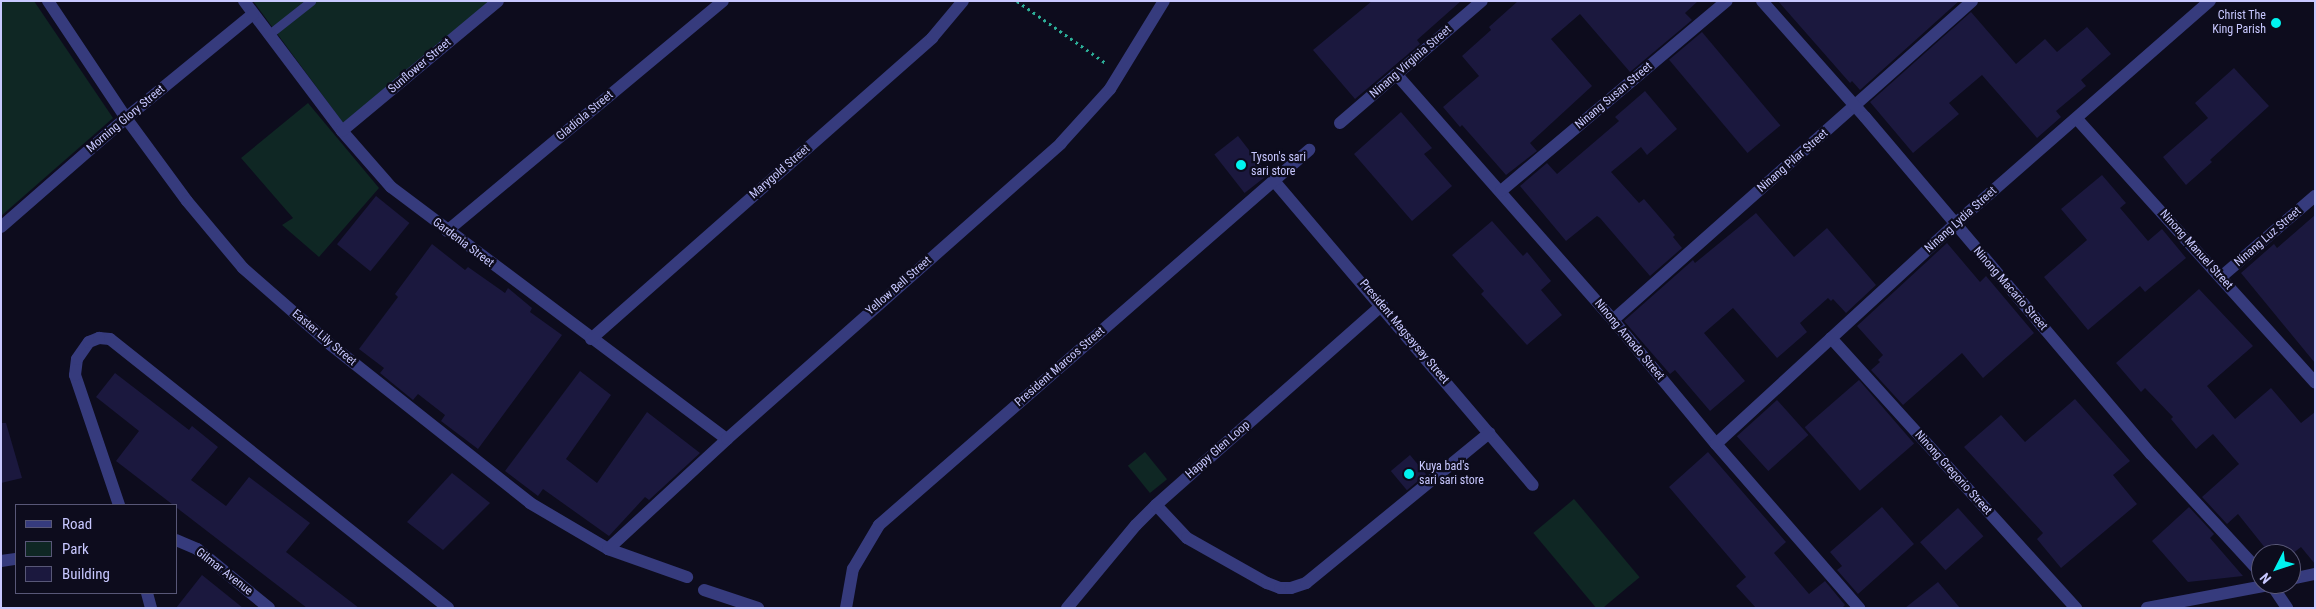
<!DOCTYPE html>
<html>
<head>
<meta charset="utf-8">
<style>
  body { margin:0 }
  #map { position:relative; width:2316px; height:609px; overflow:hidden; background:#0d0c1d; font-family:"Roboto Condensed",sans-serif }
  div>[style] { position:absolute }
  .green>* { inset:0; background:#0f2724; transform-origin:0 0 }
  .building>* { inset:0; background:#1b183e; transform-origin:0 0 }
  .path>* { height:3px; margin-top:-1.5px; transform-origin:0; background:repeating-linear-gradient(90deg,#2caf98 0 2.5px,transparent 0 6.5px) }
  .service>* { height:9px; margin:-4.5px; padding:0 4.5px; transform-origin:4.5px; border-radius:4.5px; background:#363b7d }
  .minor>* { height:12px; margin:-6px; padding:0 6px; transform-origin:6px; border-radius:6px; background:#363b7d }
  .tertiary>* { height:12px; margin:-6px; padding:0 6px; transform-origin:6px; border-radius:6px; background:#363b7d }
  .dots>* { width:14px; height:14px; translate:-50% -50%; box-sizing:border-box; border:2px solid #0d0c1d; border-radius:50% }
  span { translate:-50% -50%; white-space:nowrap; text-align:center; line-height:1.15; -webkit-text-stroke:4.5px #0d0c1d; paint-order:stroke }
  .poi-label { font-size:12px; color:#c8c8ff }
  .right { translate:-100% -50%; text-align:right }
  .left { translate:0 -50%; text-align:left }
  .street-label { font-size:12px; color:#c8c8ff }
  .frame { position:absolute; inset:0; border:2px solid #c8c8ff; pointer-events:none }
  .legend { position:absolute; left:15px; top:504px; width:162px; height:90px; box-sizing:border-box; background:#0d0c1d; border:1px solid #585777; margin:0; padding:6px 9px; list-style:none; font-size:15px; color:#c8c8ff }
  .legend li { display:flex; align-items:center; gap:10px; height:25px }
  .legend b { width:25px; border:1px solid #585777 }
  .north { position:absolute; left:2251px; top:544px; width:50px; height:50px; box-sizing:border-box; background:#0d0c1d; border:1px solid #585777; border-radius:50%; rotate:229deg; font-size:14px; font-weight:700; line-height:20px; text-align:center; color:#c8c8ff }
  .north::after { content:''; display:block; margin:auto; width:18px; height:22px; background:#00f3f0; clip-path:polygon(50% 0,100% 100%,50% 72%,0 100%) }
</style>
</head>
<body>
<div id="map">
  <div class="green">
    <i style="clip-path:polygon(1px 1px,34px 1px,113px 118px,1px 216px)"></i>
    <i style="clip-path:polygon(253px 1px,490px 1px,343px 123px)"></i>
    <i style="clip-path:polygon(308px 103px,379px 188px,319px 257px,282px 225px,293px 218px,241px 158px)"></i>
    <i style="left:1145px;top:452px;width:35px;height:22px;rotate:51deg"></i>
    <i style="left:1574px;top:499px;width:102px;height:53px;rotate:50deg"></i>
  </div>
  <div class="building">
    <i style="clip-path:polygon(1372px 1px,1461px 1px,1417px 40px,1420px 44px,1355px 99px,1313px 50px)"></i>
    <i style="clip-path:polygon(1518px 1px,1698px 1px,1685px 13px,1692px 20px,1630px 72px,1580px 14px,1551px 39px,1592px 86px,1530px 143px,1537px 151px,1506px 175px,1462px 125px,1460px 127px,1443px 107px,1479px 76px,1462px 56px,1491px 30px,1489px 27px)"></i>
    <i style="clip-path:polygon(1778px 1px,1959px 1px,1860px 90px,1852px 81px,1850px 83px)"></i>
    <i style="clip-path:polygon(1971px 12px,2016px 64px,2045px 39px,2057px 52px,2087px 27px,2111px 54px,2081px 80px,2086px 86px,2056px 111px,2061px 117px,2037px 138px,1982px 75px,1949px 103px,1959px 114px,1913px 153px,1870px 102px)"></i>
    <i style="left:1702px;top:32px;width:122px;height:43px;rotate:50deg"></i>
    <i style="clip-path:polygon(2234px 68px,2269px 106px,2210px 160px,2212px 162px,2186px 185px,2163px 157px,2208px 118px,2195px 103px)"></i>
    <i style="clip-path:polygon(1645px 91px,1677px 129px,1647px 155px,1641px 147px,1611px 172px,1639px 203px,1644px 199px,1675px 235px,1673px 237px,1682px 248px,1650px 276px,1600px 218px,1597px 216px,1566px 241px,1520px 186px,1547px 163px,1557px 174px,1619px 121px,1615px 117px)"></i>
    <i style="clip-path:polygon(1401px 112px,1432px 148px,1424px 154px,1452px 186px,1412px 221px,1354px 154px)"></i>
    <i style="left:1238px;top:136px;width:49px;height:30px;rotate:52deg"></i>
    <i style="clip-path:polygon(2102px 175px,2126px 203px,2120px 208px,2148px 241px,2162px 229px,2186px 258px,2145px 292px,2140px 286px,2088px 330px,2044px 277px,2087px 240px,2061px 209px)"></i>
    <i style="left:376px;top:196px;width:43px;height:62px;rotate:39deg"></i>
    <i style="clip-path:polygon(1756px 213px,1794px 257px,1827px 228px,1876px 285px,1846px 313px,1833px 299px,1831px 301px,1828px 298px,1800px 323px,1807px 332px,1777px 358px,1733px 308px,1704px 333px,1745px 381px,1710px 411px,1675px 370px,1670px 374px,1624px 321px,1693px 260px,1695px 263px)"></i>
    <i style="clip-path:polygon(2315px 215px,2315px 363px,2241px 273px,2274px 244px,2277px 248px)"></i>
    <i style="clip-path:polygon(1492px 221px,1523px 256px,1527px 252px,1551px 281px,1541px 290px,1562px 315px,1527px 345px,1481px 294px,1484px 291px,1452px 255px)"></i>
    <i style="clip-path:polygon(1947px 243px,1980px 282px,1986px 276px,2034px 333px,1983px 378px,1962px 353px,1903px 405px,1871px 370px,1880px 362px,1878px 360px,1883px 355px,1857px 326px)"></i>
    <i style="clip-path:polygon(432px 244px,465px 270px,468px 267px,505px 293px,508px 288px,532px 308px,530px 312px,562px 335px,478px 449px,441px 421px,445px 415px,418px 394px,413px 400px,380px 373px,384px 368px,359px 349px,398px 297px,395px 294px)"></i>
    <i style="clip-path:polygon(2199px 289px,2253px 346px,2207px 386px,2235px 419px,2271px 388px,2301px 423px,2315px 412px,2315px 564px,2301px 547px,2292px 554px,2270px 554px,2238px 514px,2227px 524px,2202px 497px,2239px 464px,2213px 434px,2196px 449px,2171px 419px,2173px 417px,2145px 388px,2141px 392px,2116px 363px)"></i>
    <i style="clip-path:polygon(580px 371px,611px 395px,566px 459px,597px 483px,647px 412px,700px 453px,649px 500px,645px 497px,609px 536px,543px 489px,538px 496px,505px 471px)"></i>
    <i style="clip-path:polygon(115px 373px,189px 430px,192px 426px,218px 447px,191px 480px,226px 506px,249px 477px,310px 523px,286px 552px,359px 608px,307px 608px,116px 461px,139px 431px,96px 397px)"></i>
    <i style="left:1859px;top:380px;width:84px;height:72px;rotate:49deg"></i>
    <i style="clip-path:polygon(2075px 399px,2130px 461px,2113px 475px,2137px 504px,2061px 568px,2037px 539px,2043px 533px,1964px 447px,2001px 415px,2025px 442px)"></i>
    <i style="left:1777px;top:400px;width:47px;height:54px;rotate:48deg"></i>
    <i style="clip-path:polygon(1px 423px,6px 423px,22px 478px,1px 483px)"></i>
    <i style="clip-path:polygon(1708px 452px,1786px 542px,1774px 553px,1809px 594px,1825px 581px,1845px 605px,1842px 608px,1756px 608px,1736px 586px,1746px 577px,1669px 487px)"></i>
    <i style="left:1410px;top:455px;width:25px;height:25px;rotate:50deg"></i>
    <i style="clip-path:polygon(452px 473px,490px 503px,443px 550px,407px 522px)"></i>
    <i style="clip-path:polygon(1882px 507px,1914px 544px,1858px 594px,1837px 570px,1842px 566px,1830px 552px)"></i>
    <i style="clip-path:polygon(2189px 507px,2214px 534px,2210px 538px,2243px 576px,2188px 582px,2152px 541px)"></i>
    <i style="left:1958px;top:508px;width:38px;height:51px;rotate:48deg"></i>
    <i style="clip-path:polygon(202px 575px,243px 608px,176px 608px)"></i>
    <i style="clip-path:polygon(1938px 582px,1960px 608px,1905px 608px)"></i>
  </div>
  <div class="path">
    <i style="left:1017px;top:1px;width:110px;rotate:35deg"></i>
  </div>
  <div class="service">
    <i style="left:268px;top:35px;width:55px;rotate:-38.3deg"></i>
  </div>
  <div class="minor">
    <i style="left:48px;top:1px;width:141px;rotate:56.3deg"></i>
    <i style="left:126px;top:118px;width:103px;rotate:53.7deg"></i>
    <i style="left:187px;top:201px;width:87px;rotate:50.1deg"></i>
    <i style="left:243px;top:268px;width:117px;rotate:41.2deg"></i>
    <i style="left:331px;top:345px;width:254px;rotate:38.4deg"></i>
    <i style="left:530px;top:503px;width:91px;rotate:30.5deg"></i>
    <i style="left:608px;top:549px;width:84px;rotate:19.5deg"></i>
    <i style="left:244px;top:1px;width:163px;rotate:53deg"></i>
    <i style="left:342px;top:131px;width:74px;rotate:48.8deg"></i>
    <i style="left:391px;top:187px;width:420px;rotate:36.9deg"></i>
    <i style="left:1397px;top:75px;width:327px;rotate:48.6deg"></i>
    <i style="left:1613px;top:320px;width:161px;rotate:50.3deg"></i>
    <i style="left:1716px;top:444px;width:218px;rotate:48.9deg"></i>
    <i style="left:2077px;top:119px;width:355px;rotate:47.9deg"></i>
    <i style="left:1340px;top:123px;width:187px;rotate:-40.7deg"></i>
    <i style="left:342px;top:131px;width:203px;rotate:-39.8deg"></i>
    <i style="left:1274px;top:181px;width:399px;rotate:49.6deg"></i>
    <i style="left:1501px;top:191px;width:295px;rotate:-40.1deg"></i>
    <i style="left:1px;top:227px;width:166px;rotate:-41.1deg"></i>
    <i style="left:126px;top:118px;width:164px;rotate:-39.3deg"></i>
    <i style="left:447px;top:231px;width:359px;rotate:-39.8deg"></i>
    <i style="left:2221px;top:277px;width:124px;rotate:-40.8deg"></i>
    <i style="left:1613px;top:320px;width:480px;rotate:-41.6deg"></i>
    <i style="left:1831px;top:338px;width:365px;rotate:47.8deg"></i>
    <i style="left:591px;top:339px;width:455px;rotate:-41.4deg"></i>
    <i style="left:932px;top:38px;width:48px;rotate:-50deg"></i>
    <i style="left:1716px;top:444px;width:325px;rotate:-42.6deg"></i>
    <i style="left:1955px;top:224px;width:339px;rotate:-41.2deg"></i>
    <i style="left:119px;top:505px;width:137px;rotate:-108.7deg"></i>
    <i style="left:75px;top:375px;width:16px;rotate:-83deg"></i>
    <i style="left:77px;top:359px;width:21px;rotate:-55deg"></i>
    <i style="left:89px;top:342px;width:11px;rotate:-22deg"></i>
    <i style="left:99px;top:338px;width:11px;rotate:5deg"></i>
    <i style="left:110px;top:339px;width:432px;rotate:38.5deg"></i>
    <i style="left:1156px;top:505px;width:45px;rotate:46.8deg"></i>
    <i style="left:1187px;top:538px;width:92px;rotate:29.4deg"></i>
    <i style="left:1267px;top:583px;width:14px;rotate:21deg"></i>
    <i style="left:1280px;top:588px;width:11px"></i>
    <i style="left:1291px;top:588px;width:16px;rotate:-18deg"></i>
    <i style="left:1306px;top:583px;width:237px;rotate:-39.3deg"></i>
    <i style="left:176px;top:540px;width:23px;rotate:23deg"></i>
    <i style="left:197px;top:549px;width:93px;rotate:39.3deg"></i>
    <i style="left:608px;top:549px;width:162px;rotate:-42.7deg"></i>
    <i style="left:727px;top:439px;width:446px;rotate:-41.5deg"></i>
    <i style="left:1061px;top:143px;width:73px;rotate:-47.8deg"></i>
    <i style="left:1110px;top:89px;width:103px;rotate:-58.5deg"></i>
    <i style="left:1px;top:561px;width:15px;rotate:-8deg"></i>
    <i style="left:2291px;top:579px;width:25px;rotate:-12deg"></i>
    <i style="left:704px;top:590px;width:57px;rotate:18.4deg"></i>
    <i style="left:147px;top:593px;width:16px;rotate:75deg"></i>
    <i style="left:846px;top:608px;width:40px;rotate:-80deg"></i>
    <i style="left:853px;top:569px;width:51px;rotate:-59.4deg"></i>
    <i style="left:879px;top:525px;width:571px;rotate:-41.09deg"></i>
    <i style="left:1067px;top:608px;width:108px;rotate:-50.3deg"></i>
    <i style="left:1136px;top:525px;width:28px;rotate:-45deg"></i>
    <i style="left:1156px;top:505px;width:302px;rotate:-41.5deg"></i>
    <i style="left:2147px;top:608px;width:129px;rotate:-10.7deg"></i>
  </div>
  <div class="tertiary">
    <i style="left:1762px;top:1px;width:155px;rotate:48.4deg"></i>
    <i style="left:1865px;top:117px;width:442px;rotate:49.7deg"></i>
    <i style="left:2151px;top:454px;width:162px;rotate:47.3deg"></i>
    <i style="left:2271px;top:584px;width:29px;rotate:56deg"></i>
  </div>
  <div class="dots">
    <i style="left:2276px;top:23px;background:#00f3f0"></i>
    <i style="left:1241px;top:165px;background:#00f3f0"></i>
    <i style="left:1409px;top:474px;background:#00f3f0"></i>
  </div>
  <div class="poi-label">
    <span class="right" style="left:2266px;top:23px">Christ The<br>King Parish</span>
    <span class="left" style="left:1251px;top:165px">Tyson's sari<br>sari store</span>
    <span class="left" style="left:1419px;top:474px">Kuya bad's<br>sari sari store</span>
  </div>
  <div class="street-label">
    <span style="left:1411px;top:62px;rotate:-41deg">Ninang Virginia Street</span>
    <span style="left:420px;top:66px;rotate:-40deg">Sunflower Street</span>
    <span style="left:1614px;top:96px;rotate:-40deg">Ninang Susan Street</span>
    <span style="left:585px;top:116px;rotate:-40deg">Gladiola Street</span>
    <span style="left:126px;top:119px;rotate:-40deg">Morning Glory Street</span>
    <span style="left:1793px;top:161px;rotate:-41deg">Ninang Pilar Street</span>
    <span style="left:780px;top:172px;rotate:-41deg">Marygold Street</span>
    <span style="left:1961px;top:220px;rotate:-42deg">Ninang Lydia Street</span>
    <span style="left:2268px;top:237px;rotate:-41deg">Ninang Luz Street</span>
    <span style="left:463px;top:243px;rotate:37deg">Gardenia Street</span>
    <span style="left:2196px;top:250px;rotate:48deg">Ninong Manuel Street</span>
    <span style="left:899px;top:286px;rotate:-41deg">Yellow Bell Street</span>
    <span style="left:2010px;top:289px;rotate:49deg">Ninong Macario Street</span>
    <span style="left:1404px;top:332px;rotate:50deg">President Magsaysay Street</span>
    <span style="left:324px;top:338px;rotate:40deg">Easter Lily Street</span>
    <span style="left:1629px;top:340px;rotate:50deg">Ninong Amado Street</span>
    <span style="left:1060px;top:367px;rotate:-41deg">President Marcos Street</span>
    <span style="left:1218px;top:450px;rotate:-41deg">Happy Glen Loop</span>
    <span style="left:1953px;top:473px;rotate:48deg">Ninong Gregorio Street</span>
    <span style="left:224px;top:572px;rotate:38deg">Gilmar Avenue</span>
  </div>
  <div class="frame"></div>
  <ul class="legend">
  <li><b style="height:6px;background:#363b7d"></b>Road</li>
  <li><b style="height:14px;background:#0f2724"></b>Park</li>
  <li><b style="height:14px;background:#1b183e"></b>Building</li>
  </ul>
  <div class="north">N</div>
</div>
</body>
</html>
